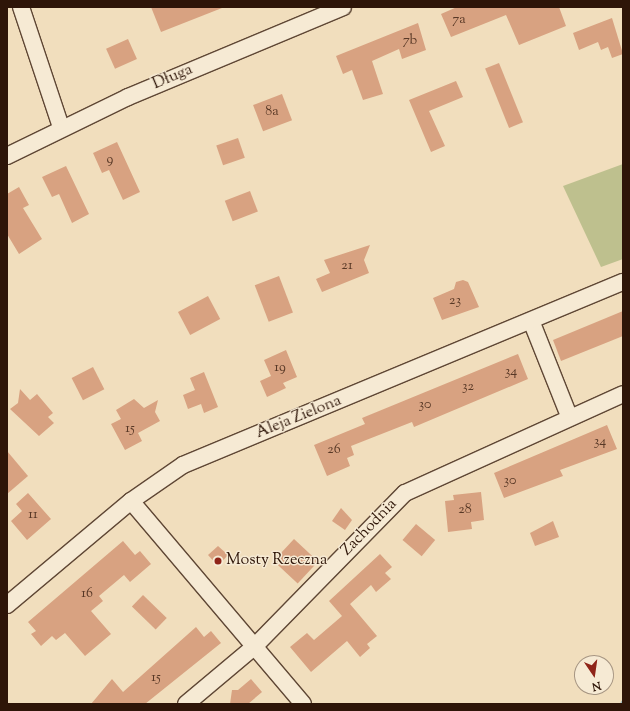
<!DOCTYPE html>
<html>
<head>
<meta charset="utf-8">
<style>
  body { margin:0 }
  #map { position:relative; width:630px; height:711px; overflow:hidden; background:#f1debd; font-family:"Sorts Mill Goudy",serif }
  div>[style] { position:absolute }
  .green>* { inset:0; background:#bec08e }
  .stream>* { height:5px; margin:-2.5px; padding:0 2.5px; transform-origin:2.5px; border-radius:2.5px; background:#9ebaba }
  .building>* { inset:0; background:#d8a281; transform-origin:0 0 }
  .roads { filter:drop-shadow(1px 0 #5f4735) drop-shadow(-1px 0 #5f4735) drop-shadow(0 1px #5f4735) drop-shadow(0 -1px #5f4735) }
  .street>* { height:16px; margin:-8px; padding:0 8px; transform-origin:8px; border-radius:8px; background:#f6ead4 }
  .dots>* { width:11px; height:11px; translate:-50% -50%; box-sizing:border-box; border:2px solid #f6ead4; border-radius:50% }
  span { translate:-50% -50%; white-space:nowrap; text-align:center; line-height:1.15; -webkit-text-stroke:3px #f6ead4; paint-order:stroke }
  .number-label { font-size:14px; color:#583826 }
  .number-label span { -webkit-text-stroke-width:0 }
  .street-label { font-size:16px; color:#2e1508 }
  .poi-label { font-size:16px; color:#2e1508 }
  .left { translate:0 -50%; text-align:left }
  .frame { position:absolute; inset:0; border:8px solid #2e1508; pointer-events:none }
  .north { position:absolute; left:574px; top:655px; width:40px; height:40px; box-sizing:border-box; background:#f6ead4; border:1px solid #a69582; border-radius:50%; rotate:167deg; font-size:11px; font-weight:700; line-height:16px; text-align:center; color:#2e1508 }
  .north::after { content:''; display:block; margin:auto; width:14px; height:18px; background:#8f2418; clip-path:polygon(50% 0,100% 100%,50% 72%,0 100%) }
</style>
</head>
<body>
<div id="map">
  <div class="green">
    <i style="clip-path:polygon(623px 164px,623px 259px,601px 267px,563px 186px)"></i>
  </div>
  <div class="stream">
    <i style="left:622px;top:704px;width:2px;rotate:-63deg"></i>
  </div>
  <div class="building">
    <i style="clip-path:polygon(151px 7px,222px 7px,222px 8px,161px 32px)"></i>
    <i style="clip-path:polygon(457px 7px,559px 7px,566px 26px,519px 45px,506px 15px,451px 37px,441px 14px)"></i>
    <i style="clip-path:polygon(612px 18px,623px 54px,612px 58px,608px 47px,601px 50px,598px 42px,579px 50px,573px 33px)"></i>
    <i style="clip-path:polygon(418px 23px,426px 50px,402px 59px,399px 49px,372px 61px,383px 94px,363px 100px,352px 70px,343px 74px,336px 56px)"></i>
    <i style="left:128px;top:39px;width:22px;height:24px;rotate:66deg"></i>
    <i style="left:499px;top:63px;width:64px;height:15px;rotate:68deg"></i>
    <i style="clip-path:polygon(456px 81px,463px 97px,429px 111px,445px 146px,431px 152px,409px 100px)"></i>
    <i style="left:282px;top:94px;width:28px;height:31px;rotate:69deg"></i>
    <i style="left:238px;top:138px;width:21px;height:23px;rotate:71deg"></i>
    <i style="clip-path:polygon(117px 142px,140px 192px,123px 200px,109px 170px,102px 173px,93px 153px)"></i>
    <i style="clip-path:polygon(66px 166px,89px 214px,72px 223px,59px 194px,52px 197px,42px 177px)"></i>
    <i style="clip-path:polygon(19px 187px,29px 205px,23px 208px,42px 239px,19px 254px,7px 234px,7px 194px)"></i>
    <i style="left:250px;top:191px;width:22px;height:27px;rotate:69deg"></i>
    <i style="clip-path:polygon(370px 245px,364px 260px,369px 273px,322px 292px,316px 279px,330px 273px,324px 260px)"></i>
    <i style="left:279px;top:276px;width:39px;height:26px;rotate:69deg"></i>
    <i style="clip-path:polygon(463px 280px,468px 282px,479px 307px,442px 320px,433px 298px,454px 289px,456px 282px)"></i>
    <i style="left:208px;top:296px;width:26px;height:34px;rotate:62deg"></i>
    <i style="clip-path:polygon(623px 311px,623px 336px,561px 361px,553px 340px)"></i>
    <i style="clip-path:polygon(286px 350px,297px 377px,283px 383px,286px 388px,267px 397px,260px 381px,271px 376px,264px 360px)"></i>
    <i style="clip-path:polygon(518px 354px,528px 379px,414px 427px,412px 422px,351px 446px,354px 455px,347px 458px,350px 466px,327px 476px,314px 445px,365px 424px,362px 418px)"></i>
    <i style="left:93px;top:367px;width:25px;height:24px;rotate:63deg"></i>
    <i style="clip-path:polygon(204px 372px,218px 407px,204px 413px,201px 404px,188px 409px,183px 395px,195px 390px,190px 378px)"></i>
    <i style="clip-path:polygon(20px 389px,30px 400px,37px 394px,53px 413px,48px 417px,54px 423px,39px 436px,10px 409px,18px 403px)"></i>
    <i style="clip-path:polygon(134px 399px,144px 408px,158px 400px,155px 412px,160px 421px,138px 433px,142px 441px,125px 450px,111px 424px,121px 419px,116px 410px)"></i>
    <i style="clip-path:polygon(607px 425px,617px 449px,560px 470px,563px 476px,504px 498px,494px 473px)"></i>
    <i style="clip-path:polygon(7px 451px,28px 476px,7px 494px)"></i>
    <i style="clip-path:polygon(481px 492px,484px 520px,471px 522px,472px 529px,448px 532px,445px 501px,454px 500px,453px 495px)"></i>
    <i style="clip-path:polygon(28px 493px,51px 519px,27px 540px,11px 521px,22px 511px,16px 504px)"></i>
    <i style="clip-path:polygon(341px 508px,352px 520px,345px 530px,332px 521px)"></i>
    <i style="clip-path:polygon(553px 521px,559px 537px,535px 546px,530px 533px)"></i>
    <i style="left:416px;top:524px;width:25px;height:21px;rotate:40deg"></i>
    <i style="left:294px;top:539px;width:33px;height:30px;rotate:43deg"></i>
    <i style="clip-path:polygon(123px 541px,135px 555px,140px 551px,151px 564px,130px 582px,124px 575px,99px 596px,103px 601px,91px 611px,111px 634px,85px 656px,65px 633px,56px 640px,52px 636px,41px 646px,31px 634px,36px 631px,28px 622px)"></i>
    <i style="clip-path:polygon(218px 546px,228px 555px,218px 566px,208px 555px)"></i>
    <i style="clip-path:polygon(380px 554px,392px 567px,385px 573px,391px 579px,376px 592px,371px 585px,350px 604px,377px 636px,367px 644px,370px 648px,360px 657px,347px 641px,311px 672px,290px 647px,307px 633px,314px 640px,342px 616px,329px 601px)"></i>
    <i style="left:143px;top:595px;width:33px;height:16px;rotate:44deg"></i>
    <i style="clip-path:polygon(196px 627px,204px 637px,211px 631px,221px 643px,145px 704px,91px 704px,112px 679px,123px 692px)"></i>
    <i style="clip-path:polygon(251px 679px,262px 692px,248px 704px,230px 704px,232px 690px,238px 690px)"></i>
  </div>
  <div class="roads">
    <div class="street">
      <i style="left:21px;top:7px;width:126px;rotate:71.6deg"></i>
      <i style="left:7px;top:156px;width:135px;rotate:-26deg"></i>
      <i style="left:128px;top:97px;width:233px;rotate:-22.7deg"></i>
      <i style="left:532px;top:323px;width:100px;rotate:68.3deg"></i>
      <i style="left:131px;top:501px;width:266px;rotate:49.7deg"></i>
      <i style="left:7px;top:605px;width:162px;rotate:-40deg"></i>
      <i style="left:131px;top:501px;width:63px;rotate:-34.7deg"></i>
      <i style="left:183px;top:465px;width:477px;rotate:-22.6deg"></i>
      <i style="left:186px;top:704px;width:90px;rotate:-40deg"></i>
      <i style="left:255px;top:646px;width:214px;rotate:-45.6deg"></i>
      <i style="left:405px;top:493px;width:239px;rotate:-24.4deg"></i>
    </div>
  </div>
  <div class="dots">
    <i style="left:218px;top:561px;background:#8f2418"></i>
  </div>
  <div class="number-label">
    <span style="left:459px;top:20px">7a</span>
    <span style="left:410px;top:41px">7b</span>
    <span style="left:272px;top:112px">8a</span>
    <span style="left:110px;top:160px">9</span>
    <span style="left:347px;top:266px">21</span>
    <span style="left:455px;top:301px">23</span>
    <span style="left:280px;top:368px">19</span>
    <span style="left:511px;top:372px">34</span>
    <span style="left:468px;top:387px">32</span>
    <span style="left:425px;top:405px">30</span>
    <span style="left:130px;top:429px">15</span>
    <span style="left:600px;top:442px">34</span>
    <span style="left:334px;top:450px">26</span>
    <span style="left:510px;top:481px">30</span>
    <span style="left:465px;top:510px">28</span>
    <span style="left:33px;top:515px">11</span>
    <span style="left:87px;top:594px">16</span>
    <span style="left:156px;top:678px">15</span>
  </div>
  <div class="street-label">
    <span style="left:173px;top:78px;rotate:-23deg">Długa</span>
    <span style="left:299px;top:418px;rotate:-22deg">Aleja Zielona</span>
    <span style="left:370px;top:528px;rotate:-46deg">Zachodnia</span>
  </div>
  <div class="poi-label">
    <span class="left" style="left:226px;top:561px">Mosty Rzeczna</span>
  </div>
  <div class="frame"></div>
  <div class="north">N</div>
</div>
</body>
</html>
